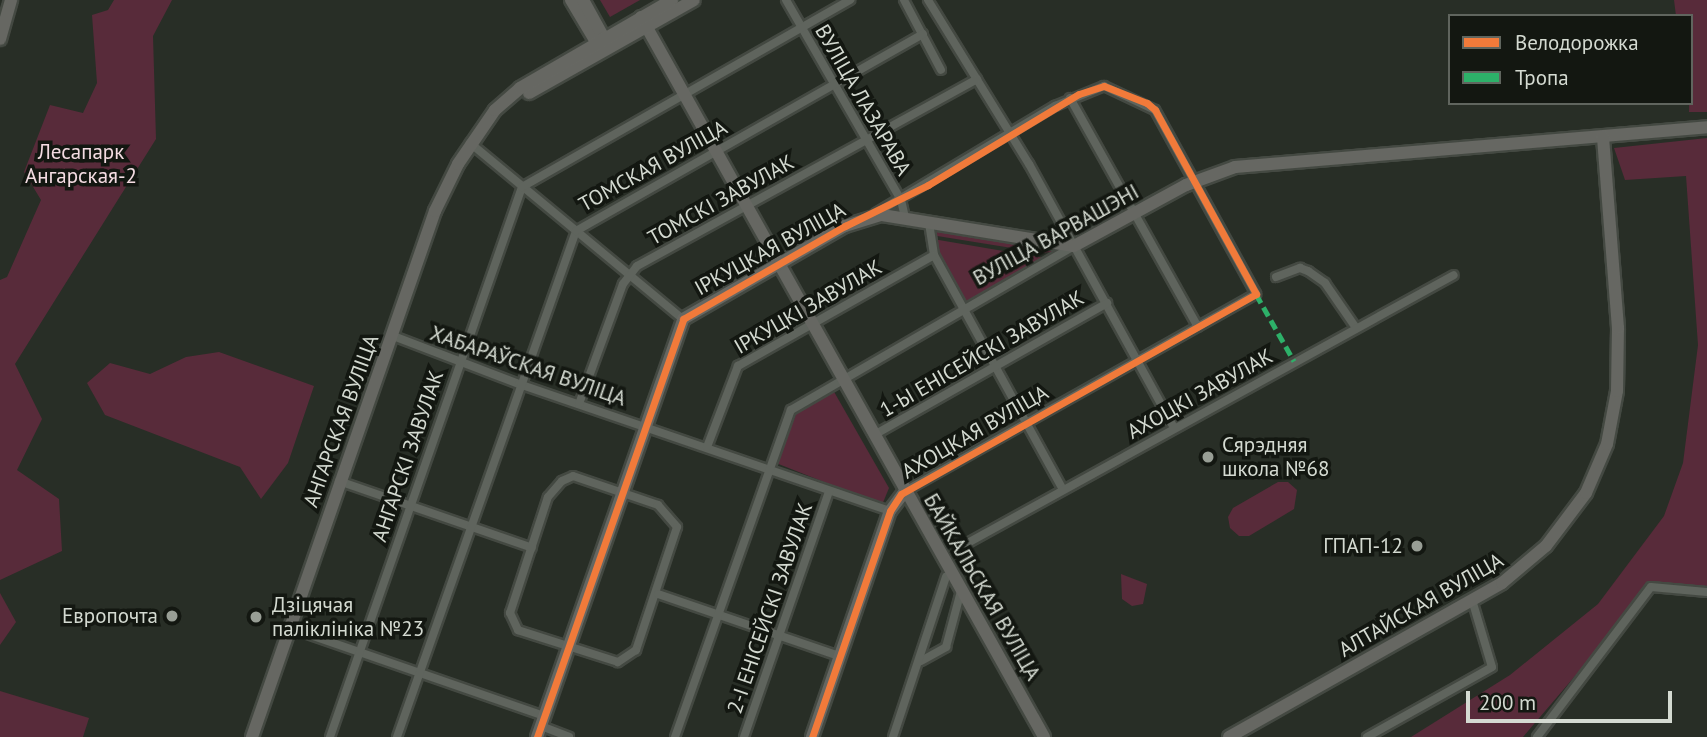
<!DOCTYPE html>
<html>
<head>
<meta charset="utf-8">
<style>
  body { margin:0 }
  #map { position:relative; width:1707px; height:737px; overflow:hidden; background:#282e26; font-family:"PT Sans",sans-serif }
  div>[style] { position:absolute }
  .green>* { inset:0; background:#582b3a }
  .roads { filter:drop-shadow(2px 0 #444942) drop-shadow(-2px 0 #444942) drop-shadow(0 2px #444942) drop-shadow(0 -2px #444942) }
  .street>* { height:8px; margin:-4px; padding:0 4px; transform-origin:4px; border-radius:4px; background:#5f645d }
  .secondary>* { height:12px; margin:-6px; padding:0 6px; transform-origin:6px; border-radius:6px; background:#666762 }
  .quiet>* { height:5px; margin-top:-2.5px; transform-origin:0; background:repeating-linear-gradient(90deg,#2db169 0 10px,transparent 0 15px) }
  .cycleway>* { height:7px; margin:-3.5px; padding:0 3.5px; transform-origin:3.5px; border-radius:3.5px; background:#f17a3a }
  .dots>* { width:19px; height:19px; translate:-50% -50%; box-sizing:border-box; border:4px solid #131711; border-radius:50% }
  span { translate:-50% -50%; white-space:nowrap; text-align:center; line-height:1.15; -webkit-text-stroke:7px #131711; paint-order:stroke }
  .street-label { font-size:21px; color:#d4dad1 }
  .park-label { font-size:21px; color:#f4dce2 }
  .poi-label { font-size:21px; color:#d4dad1 }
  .left { translate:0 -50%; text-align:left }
  .right { translate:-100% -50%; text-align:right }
  .legend { position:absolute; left:1448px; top:14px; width:245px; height:91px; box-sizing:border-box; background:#131711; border:2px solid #60655e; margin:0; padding:9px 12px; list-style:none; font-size:21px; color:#d4dad1 }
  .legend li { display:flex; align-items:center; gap:14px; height:35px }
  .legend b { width:35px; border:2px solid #60655e }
  .scale { position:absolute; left:1466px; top:691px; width:206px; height:32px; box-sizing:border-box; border:4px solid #d4dad1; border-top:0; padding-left:9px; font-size:21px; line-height:24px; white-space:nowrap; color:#d4dad1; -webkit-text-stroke:5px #131711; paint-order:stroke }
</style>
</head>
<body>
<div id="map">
  <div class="green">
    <i style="clip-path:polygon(114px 0,172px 0,153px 36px,156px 139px,15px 364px,42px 419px,17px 470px,59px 499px,62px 551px,0 580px,0 280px,7px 277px,41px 200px,24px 172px,50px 105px,83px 113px,97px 83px,92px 15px,108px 10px)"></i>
    <i style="clip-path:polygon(600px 0,640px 0,610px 17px)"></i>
    <i style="clip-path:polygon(1674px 0,1707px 0,1707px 112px,1689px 112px,1691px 16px,1676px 16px)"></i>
    <i style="clip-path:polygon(1707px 138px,1707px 590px,1651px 587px,1523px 737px,1411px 737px,1510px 675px,1598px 604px,1664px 516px,1683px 463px,1698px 345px,1686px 176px,1625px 180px,1614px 148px)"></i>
    <i style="clip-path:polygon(934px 229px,1058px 248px,1059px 251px,1042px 253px,931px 235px)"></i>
    <i style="clip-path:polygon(933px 239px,1045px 258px,965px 302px,936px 254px)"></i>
    <i style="clip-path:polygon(219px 352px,314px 386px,288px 463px,261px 499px,240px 467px,105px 415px,87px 383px,110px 363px,150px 374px,186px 357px)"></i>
    <i style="clip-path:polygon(833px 390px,889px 488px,882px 505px,776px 463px,797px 412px)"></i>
    <i style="clip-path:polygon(1278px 482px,1288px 482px,1297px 490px,1294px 509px,1249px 536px,1239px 536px,1230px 528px,1228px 517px,1233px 508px)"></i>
    <i style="clip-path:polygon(1121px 574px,1147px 584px,1143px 604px,1132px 606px,1122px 599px)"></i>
    <i style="clip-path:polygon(0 593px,16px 622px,0 645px)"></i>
    <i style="clip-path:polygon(0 691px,89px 718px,83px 737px,0 737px)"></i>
  </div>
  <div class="roads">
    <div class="street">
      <i style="left:786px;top:0;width:231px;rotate:60.1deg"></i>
      <i style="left:901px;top:200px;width:18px;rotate:77deg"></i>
      <i style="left:904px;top:0;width:79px;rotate:62.1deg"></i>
      <i style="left:928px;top:0;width:193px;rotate:58.4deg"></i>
      <i style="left:1029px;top:164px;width:301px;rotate:61.2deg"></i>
      <i style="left:1070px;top:98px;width:262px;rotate:60.8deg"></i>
      <i style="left:470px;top:143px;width:276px;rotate:39.6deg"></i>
      <i style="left:876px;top:213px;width:209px;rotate:-30.9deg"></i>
      <i style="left:1055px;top:106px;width:53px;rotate:-22.2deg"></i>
      <i style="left:1104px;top:86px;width:56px;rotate:25.2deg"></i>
      <i style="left:1155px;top:110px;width:210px;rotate:61.2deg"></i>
      <i style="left:1256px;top:294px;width:403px;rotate:150.7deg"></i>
      <i style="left:929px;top:223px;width:32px;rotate:81deg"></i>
      <i style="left:934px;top:255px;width:268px;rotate:61.2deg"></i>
      <i style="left:1276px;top:277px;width:26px;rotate:-21deg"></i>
      <i style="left:1300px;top:268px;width:9px;rotate:21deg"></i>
      <i style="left:1308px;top:271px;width:21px;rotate:35deg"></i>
      <i style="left:1325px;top:283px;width:55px;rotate:55.4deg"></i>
      <i style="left:393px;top:336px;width:135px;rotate:20.9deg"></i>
      <i style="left:519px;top:384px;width:392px;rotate:18.9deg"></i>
      <i style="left:579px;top:404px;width:128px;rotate:-69.9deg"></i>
      <i style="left:623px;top:284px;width:23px;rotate:-52deg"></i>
      <i style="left:637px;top:266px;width:388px;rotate:-28.8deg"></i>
      <i style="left:874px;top:435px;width:268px;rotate:-29.5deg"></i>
      <i style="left:707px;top:447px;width:87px;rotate:-69.1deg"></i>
      <i style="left:738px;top:366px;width:225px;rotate:-29.5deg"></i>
      <i style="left:573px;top:476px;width:90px;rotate:18.8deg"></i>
      <i style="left:658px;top:505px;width:29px;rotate:49deg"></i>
      <i style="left:677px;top:527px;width:130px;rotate:108.4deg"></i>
      <i style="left:636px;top:650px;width:22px;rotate:146deg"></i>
      <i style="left:618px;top:662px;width:105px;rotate:-162.3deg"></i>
      <i style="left:518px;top:630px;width:19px;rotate:-115deg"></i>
      <i style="left:510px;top:613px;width:122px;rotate:-71.9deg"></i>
      <i style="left:548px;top:497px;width:21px;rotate:-49deg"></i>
      <i style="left:562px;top:481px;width:12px;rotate:-24deg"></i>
      <i style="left:339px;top:481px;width:204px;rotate:19.1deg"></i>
      <i style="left:964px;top:545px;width:559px;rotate:-28.86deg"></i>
      <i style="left:658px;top:594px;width:191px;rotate:18.9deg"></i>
      <i style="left:290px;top:628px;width:269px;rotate:19.1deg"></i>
      <i style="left:921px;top:661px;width:29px;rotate:-29deg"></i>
      <i style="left:946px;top:647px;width:58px;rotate:-75deg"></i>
      <i style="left:541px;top:726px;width:30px;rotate:21deg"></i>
      <i style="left:330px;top:737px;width:583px;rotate:-70.76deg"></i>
      <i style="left:522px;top:187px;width:378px;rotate:-29.7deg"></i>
      <i style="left:397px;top:737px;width:537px;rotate:-70.52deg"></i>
      <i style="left:576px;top:231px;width:399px;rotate:-29.6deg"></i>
      <i style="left:675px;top:737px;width:347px;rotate:-70.5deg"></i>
      <i style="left:791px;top:410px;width:327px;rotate:-30.1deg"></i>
      <i style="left:744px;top:737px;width:260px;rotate:-70.9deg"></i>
      <i style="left:893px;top:737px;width:169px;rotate:-71.7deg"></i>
      <i style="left:1367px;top:737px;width:143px;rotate:-29.2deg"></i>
      <i style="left:1492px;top:667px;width:70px;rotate:-106.6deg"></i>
      <i style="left:1537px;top:737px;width:188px;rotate:-52.8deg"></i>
      <i style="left:1651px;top:587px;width:56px;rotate:5.1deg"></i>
    </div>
    <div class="secondary">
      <i style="left:571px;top:0;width:55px;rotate:59.2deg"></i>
      <i style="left:583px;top:0;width:43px;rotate:61.1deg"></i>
      <i style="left:604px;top:38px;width:8px;rotate:97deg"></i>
      <i style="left:641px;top:17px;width:825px;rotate:60.76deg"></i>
      <i style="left:0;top:39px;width:41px;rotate:-74.2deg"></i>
      <i style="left:529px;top:93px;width:189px;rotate:-29.4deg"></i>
      <i style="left:252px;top:737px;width:557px;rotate:-70.82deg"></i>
      <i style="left:435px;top:211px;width:52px;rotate:-63.9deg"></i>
      <i style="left:458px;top:164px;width:65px;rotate:-55.6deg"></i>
      <i style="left:495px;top:110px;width:33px;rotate:-41deg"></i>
      <i style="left:520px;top:88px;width:176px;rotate:-30.1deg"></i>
      <i style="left:537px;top:737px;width:443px;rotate:-70.7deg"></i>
      <i style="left:683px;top:319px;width:187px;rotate:-29.9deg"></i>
      <i style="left:845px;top:226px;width:39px;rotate:-17deg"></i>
      <i style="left:882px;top:215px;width:194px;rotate:9.2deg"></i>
      <i style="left:1074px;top:246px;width:128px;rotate:-28.6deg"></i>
      <i style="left:1186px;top:185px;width:52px;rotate:-20.2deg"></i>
      <i style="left:1235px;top:167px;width:474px;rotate:-4.8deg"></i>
      <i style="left:812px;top:737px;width:239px;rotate:-71deg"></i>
      <i style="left:890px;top:511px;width:25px;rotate:-53deg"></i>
      <i style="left:1229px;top:737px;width:313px;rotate:-29.4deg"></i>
      <i style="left:1502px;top:583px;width:57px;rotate:-40.1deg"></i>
      <i style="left:1546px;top:546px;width:66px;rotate:-53deg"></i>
      <i style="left:1586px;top:493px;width:53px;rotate:-66.8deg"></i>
      <i style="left:1607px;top:444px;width:54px;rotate:-79.3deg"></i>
      <i style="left:1617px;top:391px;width:63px;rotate:-89.1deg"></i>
      <i style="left:1618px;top:328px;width:192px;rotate:-94.5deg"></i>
    </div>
  </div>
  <div class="quiet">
    <i style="left:1256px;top:294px;width:77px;rotate:60.4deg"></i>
  </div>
  <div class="cycleway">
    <i style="left:537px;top:737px;width:443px;rotate:-70.7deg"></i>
    <i style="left:683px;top:319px;width:187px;rotate:-29.9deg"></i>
    <i style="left:845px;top:226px;width:93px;rotate:-26.3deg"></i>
    <i style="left:928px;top:185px;width:176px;rotate:-31.1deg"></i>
    <i style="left:1079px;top:94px;width:26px;rotate:-18deg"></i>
    <i style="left:1104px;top:86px;width:46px;rotate:21.6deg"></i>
    <i style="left:1147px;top:103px;width:11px;rotate:41deg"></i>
    <i style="left:1155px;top:110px;width:210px;rotate:61.2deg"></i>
    <i style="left:1256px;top:294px;width:407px;rotate:150.6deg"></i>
    <i style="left:901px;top:494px;width:20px;rotate:123deg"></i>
    <i style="left:890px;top:511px;width:239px;rotate:109deg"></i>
  </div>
  <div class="dots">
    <i style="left:1208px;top:457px;background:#989e95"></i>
    <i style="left:1417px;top:546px;background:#989e95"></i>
    <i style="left:172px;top:616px;background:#989e95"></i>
    <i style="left:256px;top:617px;background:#989e95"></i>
  </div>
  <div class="street-label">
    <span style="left:863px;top:100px;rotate:60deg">ВУЛІЦА ЛАЗАРАВА</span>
    <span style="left:653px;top:166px;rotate:-29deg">ТОМСКАЯ ВУЛІЦА</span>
    <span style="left:721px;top:200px;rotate:-29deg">ТОМСКІ ЗАВУЛАК</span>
    <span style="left:1056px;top:235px;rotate:-29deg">ВУЛІЦА ВАРВАШЭНІ</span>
    <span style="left:770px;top:249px;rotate:-29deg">ІРКУЦКАЯ ВУЛІЦА</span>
    <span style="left:808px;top:307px;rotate:-30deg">ІРКУЦКІ ЗАВУЛАК</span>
    <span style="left:982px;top:354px;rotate:-30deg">1-Ы ЕНІСЕЙСКІ ЗАВУЛАК</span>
    <span style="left:528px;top:366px;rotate:19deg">ХАБАРАЎСКАЯ ВУЛІЦА</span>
    <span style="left:1200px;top:394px;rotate:-29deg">АХОЦКІ ЗАВУЛАК</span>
    <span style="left:341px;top:421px;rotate:-70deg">АНГАРСКАЯ ВУЛІЦА</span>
    <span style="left:975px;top:432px;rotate:-30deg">АХОЦКАЯ ВУЛІЦА</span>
    <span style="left:408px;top:456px;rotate:-71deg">АНГАРСКІ ЗАВУЛАК</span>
    <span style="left:982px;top:587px;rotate:60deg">БАЙКАЛЬСКАЯ ВУЛІЦА</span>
    <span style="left:1421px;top:605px;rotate:-30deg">АЛТАЙСКАЯ ВУЛІЦА</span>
    <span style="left:770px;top:608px;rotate:-71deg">2-І ЕНІСЕЙСКІ ЗАВУЛАК</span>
  </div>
  <div class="park-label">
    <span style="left:81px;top:164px">Лесапарк<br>Ангарская-2</span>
  </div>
  <div class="poi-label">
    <span class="left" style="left:1222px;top:457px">Сярэдняя<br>школа №68</span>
    <span class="right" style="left:1403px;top:546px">ГПАП-12</span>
    <span class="left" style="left:272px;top:617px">Дзіцячая<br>паліклініка №23</span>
    <span class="right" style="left:158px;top:616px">Европочта</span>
  </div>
  <ul class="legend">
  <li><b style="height:9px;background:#f17a3a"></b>Велодорожка</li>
  <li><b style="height:9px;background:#2db169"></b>Тропа</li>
  </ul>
  <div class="scale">200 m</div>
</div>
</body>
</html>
